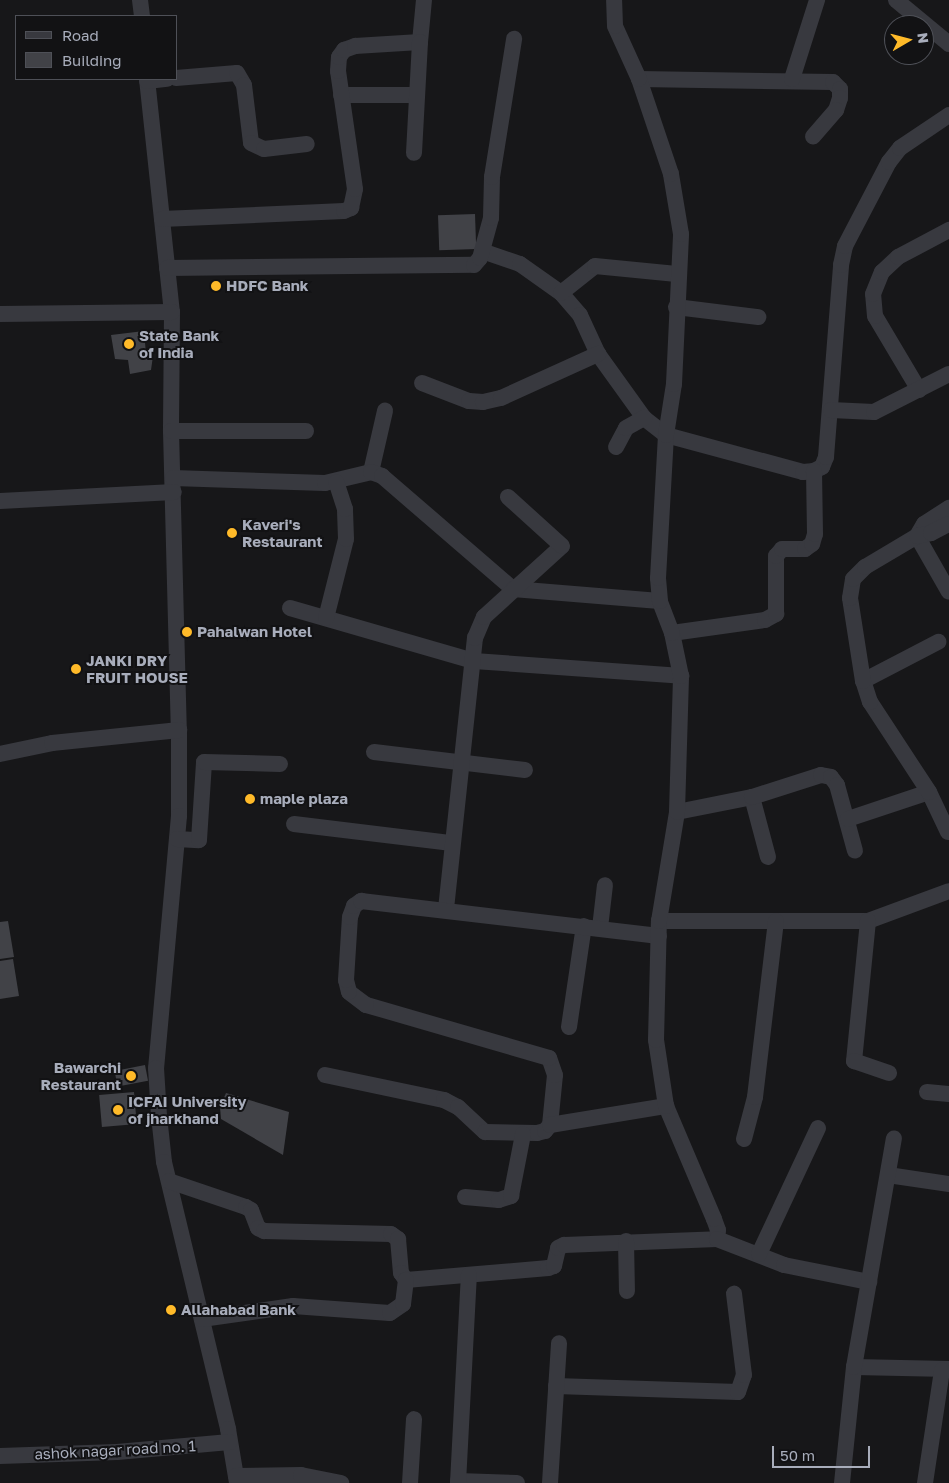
<!DOCTYPE html>
<html>
<head>
<meta charset="utf-8">
<style>
  body { margin:0 }
  #map { position:relative; width:949px; height:1483px; overflow:hidden; background:#171719; font-family:"Golos Text",sans-serif }
  div>[style] { position:absolute }
  .building>* { inset:0; background:#414247; transform-origin:0 0 }
  .minor>* { height:16px; margin:-8px; padding:0 8px; transform-origin:8px; border-radius:8px; background:#38393f }
  .dots>* { width:14px; height:14px; translate:-50% -50%; box-sizing:border-box; border:2px solid #121214; border-radius:50% }
  span { translate:-50% -50%; white-space:nowrap; text-align:center; line-height:1.15; -webkit-text-stroke:4px #121214; paint-order:stroke }
  .poi-label { font-size:15px; color:#a8adbb; font-weight:700 }
  .left { translate:0 -50%; text-align:left }
  .right { translate:-100% -50%; text-align:right }
  .street-label { font-size:15px; color:#a8adbb }
  .legend { position:absolute; left:15px; top:15px; width:162px; height:65px; box-sizing:border-box; background:#121214; border:1px solid #4e5057; margin:0; padding:6px 9px; list-style:none; font-size:15px; color:#a8adbb }
  .legend li { display:flex; align-items:center; gap:10px; height:25px }
  .legend b { width:25px; border:1px solid #4e5057 }
  .north { position:absolute; left:884px; top:15px; width:50px; height:50px; box-sizing:border-box; background:#121214; border:1px solid #4e5057; border-radius:50%; rotate:82deg; font-size:14px; font-weight:700; line-height:20px; text-align:center; color:#a8adbb }
  .north::after { content:''; display:block; margin:auto; width:18px; height:22px; background:#ffba29; clip-path:polygon(50% 0,100% 100%,50% 72%,0 100%) }
  .scale { position:absolute; left:772px; top:1446px; width:98px; height:22px; box-sizing:border-box; border:2px solid #a8adbb; border-top:0; padding-left:6px; font-size:15px; line-height:18px; white-space:nowrap; color:#a8adbb; -webkit-text-stroke:4px #121214; paint-order:stroke }
</style>
</head>
<body>
<div id="map">
  <div class="building">
    <i style="left:475px;top:214px;width:35px;height:37px;rotate:88deg"></i>
    <i style="clip-path:polygon(144px 331px,146px 354px,153px 356px,151px 370px,130px 374px,128px 360px,115px 359px,111px 335px)"></i>
    <i style="clip-path:polygon(8px 921px,14px 957px,0 959px,0 922px)"></i>
    <i style="clip-path:polygon(13px 959px,19px 996px,0 999px,0 961px)"></i>
    <i style="left:145px;top:1065px;width:16px;height:31px;rotate:79deg"></i>
    <i style="left:134px;top:1092px;width:32px;height:35px;rotate:85deg"></i>
    <i style="clip-path:polygon(226px 1093px,289px 1112px,283px 1155px,221px 1119px,220px 1107px)"></i>
  </div>
  <div class="minor">
    <i style="left:140px;top:0;width:16px;rotate:83deg"></i>
    <i style="left:896px;top:0;width:69px;rotate:39.7deg"></i>
    <i style="left:420px;top:42px;width:42px;rotate:-84.6deg"></i>
    <i style="left:176px;top:78px;width:61px;rotate:-4.7deg"></i>
    <i style="left:237px;top:73px;width:14px;rotate:60deg"></i>
    <i style="left:244px;top:85px;width:58px;rotate:83.1deg"></i>
    <i style="left:251px;top:143px;width:14px;rotate:25deg"></i>
    <i style="left:264px;top:149px;width:43px;rotate:-6.6deg"></i>
    <i style="left:147px;top:79px;width:234px;rotate:83.9deg"></i>
    <i style="left:172px;top:312px;width:119px;rotate:90.5deg"></i>
    <i style="left:171px;top:431px;width:299px;rotate:88.5deg"></i>
    <i style="left:179px;top:730px;width:86px;rotate:90deg"></i>
    <i style="left:179px;top:816px;width:253px;rotate:95.2deg"></i>
    <i style="left:156px;top:1068px;width:48px;rotate:86.4deg"></i>
    <i style="left:159px;top:1116px;width:46px;rotate:83.8deg"></i>
    <i style="left:164px;top:1162px;width:275px;rotate:76.5deg"></i>
    <i style="left:228px;top:1429px;width:55px;rotate:80.5deg"></i>
    <i style="left:639px;top:79px;width:194px;rotate:0.9deg"></i>
    <i style="left:833px;top:82px;width:10px;rotate:45deg"></i>
    <i style="left:840px;top:89px;width:9px;rotate:90deg"></i>
    <i style="left:840px;top:98px;width:13px;rotate:108deg"></i>
    <i style="left:836px;top:110px;width:35px;rotate:131deg"></i>
    <i style="left:792px;top:79px;width:83px;rotate:-72.4deg"></i>
    <i style="left:147px;top:81px;width:20px;rotate:-6deg"></i>
    <i style="left:341px;top:95px;width:74px"></i>
    <i style="left:162px;top:219px;width:182px;rotate:-2.5deg"></i>
    <i style="left:344px;top:211px;width:8px;rotate:-23deg"></i>
    <i style="left:351px;top:208px;width:19px;rotate:-78deg"></i>
    <i style="left:355px;top:189px;width:119px;rotate:-98.2deg"></i>
    <i style="left:338px;top:71px;width:14px;rotate:-86deg"></i>
    <i style="left:339px;top:57px;width:9px;rotate:-54deg"></i>
    <i style="left:344px;top:50px;width:12px;rotate:-20deg"></i>
    <i style="left:355px;top:46px;width:65px;rotate:-3.5deg"></i>
    <i style="left:420px;top:42px;width:111px;rotate:93.1deg"></i>
    <i style="left:482px;top:251px;width:40px;rotate:18.9deg"></i>
    <i style="left:520px;top:264px;width:50px;rotate:35.3deg"></i>
    <i style="left:561px;top:293px;width:29px;rotate:49deg"></i>
    <i style="left:580px;top:315px;width:43px;rotate:65.2deg"></i>
    <i style="left:598px;top:354px;width:79px;rotate:54.3deg"></i>
    <i style="left:644px;top:418px;width:28px;rotate:38deg"></i>
    <i style="left:666px;top:435px;width:142px;rotate:15.1deg"></i>
    <i style="left:803px;top:472px;width:11px;rotate:-5deg"></i>
    <i style="left:814px;top:471px;width:9px;rotate:-27deg"></i>
    <i style="left:822px;top:467px;width:11px;rotate:-68deg"></i>
    <i style="left:826px;top:457px;width:193px;rotate:-85.5deg"></i>
    <i style="left:841px;top:265px;width:19px;rotate:-78deg"></i>
    <i style="left:845px;top:246px;width:95px;rotate:-62.4deg"></i>
    <i style="left:889px;top:162px;width:18px;rotate:-52deg"></i>
    <i style="left:900px;top:148px;width:59px;rotate:-34deg"></i>
    <i style="left:167px;top:268px;width:307px;rotate:-0.6deg"></i>
    <i style="left:474px;top:265px;width:9px;rotate:-49deg"></i>
    <i style="left:480px;top:258px;width:41px;rotate:-74.6deg"></i>
    <i style="left:491px;top:218px;width:41px;rotate:-88.6deg"></i>
    <i style="left:492px;top:177px;width:140px;rotate:-80.9deg"></i>
    <i style="left:561px;top:293px;width:43px;rotate:-38.5deg"></i>
    <i style="left:595px;top:266px;width:82px;rotate:5.6deg"></i>
    <i style="left:676px;top:307px;width:83px;rotate:7deg"></i>
    <i style="left:0;top:314px;width:172px;rotate:-0.7deg"></i>
    <i style="left:422px;top:383px;width:50px;rotate:21deg"></i>
    <i style="left:469px;top:401px;width:14px;rotate:4deg"></i>
    <i style="left:483px;top:402px;width:18px;rotate:-13deg"></i>
    <i style="left:501px;top:398px;width:107px;rotate:-24.4deg"></i>
    <i style="left:919px;top:390px;width:86px;rotate:-120.7deg"></i>
    <i style="left:875px;top:316px;width:22px;rotate:-95deg"></i>
    <i style="left:873px;top:294px;width:24px;rotate:-68deg"></i>
    <i style="left:882px;top:272px;width:22px;rotate:-43deg"></i>
    <i style="left:898px;top:257px;width:58px;rotate:-27.9deg"></i>
    <i style="left:831px;top:410px;width:43px;rotate:2.7deg"></i>
    <i style="left:874px;top:412px;width:84px;rotate:-26.9deg"></i>
    <i style="left:171px;top:431px;width:135px"></i>
    <i style="left:616px;top:447px;width:21px;rotate:-62deg"></i>
    <i style="left:626px;top:428px;width:21px;rotate:-29deg"></i>
    <i style="left:371px;top:472px;width:63px;rotate:-77.1deg"></i>
    <i style="left:173px;top:478px;width:152px;rotate:1.9deg"></i>
    <i style="left:325px;top:483px;width:47px;rotate:-13.4deg"></i>
    <i style="left:371px;top:472px;width:12px;rotate:20deg"></i>
    <i style="left:382px;top:476px;width:173px;rotate:40.8deg"></i>
    <i style="left:513px;top:589px;width:147px;rotate:4.7deg"></i>
    <i style="left:0;top:501px;width:174px;rotate:-3deg"></i>
    <i style="left:917px;top:536px;width:64px;rotate:60.3deg"></i>
    <i style="left:917px;top:536px;width:14px;rotate:-60deg"></i>
    <i style="left:924px;top:524px;width:30px;rotate:-33deg"></i>
    <i style="left:290px;top:608px;width:191px;rotate:16.1deg"></i>
    <i style="left:474px;top:661px;width:208px;rotate:4.1deg"></i>
    <i style="left:326px;top:618px;width:81px;rotate:-75.8deg"></i>
    <i style="left:346px;top:539px;width:30px;rotate:-92deg"></i>
    <i style="left:345px;top:509px;width:28px;rotate:-108deg"></i>
    <i style="left:672px;top:633px;width:94px;rotate:-8deg"></i>
    <i style="left:765px;top:620px;width:13px;rotate:-29deg"></i>
    <i style="left:776px;top:614px;width:58px;rotate:-90deg"></i>
    <i style="left:776px;top:556px;width:9px;rotate:-49deg"></i>
    <i style="left:782px;top:549px;width:23px"></i>
    <i style="left:805px;top:549px;width:9px;rotate:-36deg"></i>
    <i style="left:812px;top:544px;width:10px;rotate:-73deg"></i>
    <i style="left:815px;top:534px;width:63px;rotate:-90.9deg"></i>
    <i style="left:863px;top:681px;width:85px;rotate:-27.5deg"></i>
    <i style="left:374px;top:752px;width:152px;rotate:6.8deg"></i>
    <i style="left:0;top:754px;width:53px;rotate:-11.9deg"></i>
    <i style="left:52px;top:743px;width:128px;rotate:-5.8deg"></i>
    <i style="left:752px;top:797px;width:62px;rotate:75.1deg"></i>
    <i style="left:677px;top:812px;width:76px;rotate:-11.3deg"></i>
    <i style="left:752px;top:797px;width:72px;rotate:-17.7deg"></i>
    <i style="left:821px;top:775px;width:10px;rotate:11deg"></i>
    <i style="left:831px;top:777px;width:10px;rotate:53deg"></i>
    <i style="left:837px;top:785px;width:68px;rotate:74.7deg"></i>
    <i style="left:848px;top:819px;width:85px;rotate:-18.4deg"></i>
    <i style="left:294px;top:824px;width:159px;rotate:6.9deg"></i>
    <i style="left:948px;top:832px;width:44px;rotate:-115.4deg"></i>
    <i style="left:929px;top:792px;width:108px;rotate:-123.2deg"></i>
    <i style="left:870px;top:702px;width:22px;rotate:-108deg"></i>
    <i style="left:863px;top:681px;width:84px;rotate:-98.9deg"></i>
    <i style="left:850px;top:598px;width:19px;rotate:-81deg"></i>
    <i style="left:853px;top:579px;width:17px;rotate:-45deg"></i>
    <i style="left:865px;top:567px;width:61px;rotate:-30.8deg"></i>
    <i style="left:917px;top:536px;width:14px;rotate:-12deg"></i>
    <i style="left:931px;top:533px;width:20px;rotate:-27deg"></i>
    <i style="left:177px;top:839px;width:22px;rotate:3deg"></i>
    <i style="left:199px;top:840px;width:78px;rotate:-86.3deg"></i>
    <i style="left:204px;top:762px;width:76px;rotate:1.5deg"></i>
    <i style="left:446px;top:909px;width:273px;rotate:-83.9deg"></i>
    <i style="left:475px;top:638px;width:23px;rotate:-67deg"></i>
    <i style="left:484px;top:617px;width:105px;rotate:-42.3deg"></i>
    <i style="left:562px;top:546px;width:73px;rotate:-137.8deg"></i>
    <i style="left:659px;top:921px;width:209px"></i>
    <i style="left:868px;top:921px;width:86px;rotate:-20.3deg"></i>
    <i style="left:868px;top:921px;width:141px;rotate:95.7deg"></i>
    <i style="left:854px;top:1061px;width:37px;rotate:19deg"></i>
    <i style="left:600px;top:928px;width:43px;rotate:-83.4deg"></i>
    <i style="left:569px;top:1027px;width:102px;rotate:-81.6deg"></i>
    <i style="left:325px;top:1075px;width:122px;rotate:11.9deg"></i>
    <i style="left:444px;top:1100px;width:16px;rotate:27deg"></i>
    <i style="left:458px;top:1107px;width:37px;rotate:43deg"></i>
    <i style="left:485px;top:1132px;width:52px;rotate:1.1deg"></i>
    <i style="left:537px;top:1133px;width:8px;rotate:-14deg"></i>
    <i style="left:545px;top:1131px;width:8px;rotate:-50deg"></i>
    <i style="left:550px;top:1125px;width:50px;rotate:-84.3deg"></i>
    <i style="left:555px;top:1075px;width:18px;rotate:-109deg"></i>
    <i style="left:549px;top:1058px;width:191px;rotate:-163.8deg"></i>
    <i style="left:366px;top:1005px;width:21px;rotate:-143deg"></i>
    <i style="left:349px;top:992px;width:12px;rotate:-104deg"></i>
    <i style="left:346px;top:980px;width:63px;rotate:-86.4deg"></i>
    <i style="left:350px;top:917px;width:12px;rotate:-70deg"></i>
    <i style="left:354px;top:906px;width:9px;rotate:-36deg"></i>
    <i style="left:361px;top:901px;width:300px;rotate:6.7deg"></i>
    <i style="left:927px;top:1092px;width:22px;rotate:5deg"></i>
    <i style="left:550px;top:1125px;width:118px;rotate:-9.3deg"></i>
    <i style="left:744px;top:1139px;width:43px;rotate:-75.3deg"></i>
    <i style="left:755px;top:1097px;width:177px;rotate:-83.2deg"></i>
    <i style="left:888px;top:1175px;width:62px;rotate:8.4deg"></i>
    <i style="left:169px;top:1181px;width:81px;rotate:18.7deg"></i>
    <i style="left:246px;top:1207px;width:6px;rotate:31deg"></i>
    <i style="left:251px;top:1210px;width:19px;rotate:69deg"></i>
    <i style="left:258px;top:1228px;width:7px;rotate:27deg"></i>
    <i style="left:264px;top:1231px;width:127px;rotate:1.4deg"></i>
    <i style="left:391px;top:1234px;width:9px;rotate:36deg"></i>
    <i style="left:398px;top:1239px;width:34px;rotate:85deg"></i>
    <i style="left:401px;top:1273px;width:9px;rotate:54deg"></i>
    <i style="left:406px;top:1280px;width:143px;rotate:-4.8deg"></i>
    <i style="left:548px;top:1268px;width:6px;rotate:-18deg"></i>
    <i style="left:554px;top:1266px;width:18px;rotate:-77deg"></i>
    <i style="left:558px;top:1248px;width:7px;rotate:-27deg"></i>
    <i style="left:564px;top:1245px;width:153px;rotate:-2.2deg"></i>
    <i style="left:717px;top:1239px;width:9px;rotate:-84deg"></i>
    <i style="left:718px;top:1230px;width:12px;rotate:-110deg"></i>
    <i style="left:714px;top:1219px;width:123px;rotate:-113deg"></i>
    <i style="left:666px;top:1106px;width:67px;rotate:-98.6deg"></i>
    <i style="left:656px;top:1040px;width:119px;rotate:-88.6deg"></i>
    <i style="left:659px;top:921px;width:110px;rotate:-80.6deg"></i>
    <i style="left:677px;top:812px;width:136px;rotate:-88.3deg"></i>
    <i style="left:681px;top:676px;width:44px;rotate:-101.8deg"></i>
    <i style="left:672px;top:633px;width:34px;rotate:-111deg"></i>
    <i style="left:660px;top:601px;width:23px;rotate:-95deg"></i>
    <i style="left:658px;top:578px;width:143px;rotate:-86.8deg"></i>
    <i style="left:666px;top:435px;width:52px;rotate:-81.1deg"></i>
    <i style="left:674px;top:384px;width:150px;rotate:-87.3deg"></i>
    <i style="left:681px;top:234px;width:61px;rotate:-99.5deg"></i>
    <i style="left:671px;top:174px;width:100px;rotate:-108.6deg"></i>
    <i style="left:639px;top:79px;width:58px;rotate:-114.4deg"></i>
    <i style="left:615px;top:26px;width:26px;rotate:-92deg"></i>
    <i style="left:465px;top:1197px;width:34px;rotate:5deg"></i>
    <i style="left:499px;top:1200px;width:13px;rotate:-18deg"></i>
    <i style="left:511px;top:1196px;width:63px;rotate:-79deg"></i>
    <i style="left:717px;top:1239px;width:72px;rotate:21.2deg"></i>
    <i style="left:784px;top:1265px;width:87px;rotate:11.3deg"></i>
    <i style="left:626px;top:1241px;width:50px;rotate:88.9deg"></i>
    <i style="left:759px;top:1254px;width:139px;rotate:-64.9deg"></i>
    <i style="left:202px;top:1319px;width:92px;rotate:-8.1deg"></i>
    <i style="left:293px;top:1306px;width:97px;rotate:4.1deg"></i>
    <i style="left:390px;top:1313px;width:16px;rotate:-35deg"></i>
    <i style="left:403px;top:1304px;width:24px;rotate:-83deg"></i>
    <i style="left:854px;top:1367px;width:95px;rotate:1.2deg"></i>
    <i style="left:556px;top:1386px;width:182px;rotate:1.9deg"></i>
    <i style="left:738px;top:1392px;width:18px;rotate:-71deg"></i>
    <i style="left:744px;top:1375px;width:82px;rotate:-97deg"></i>
    <i style="left:0;top:1456px;width:117px;rotate:-2deg"></i>
    <i style="left:117px;top:1452px;width:113px;rotate:-5.1deg"></i>
    <i style="left:236px;top:1476px;width:65px;rotate:-0.9deg"></i>
    <i style="left:301px;top:1475px;width:41px;rotate:11.3deg"></i>
    <i style="left:458px;top:1481px;width:59px;rotate:1.9deg"></i>
    <i style="left:410px;top:1483px;width:64px;rotate:-86.4deg"></i>
    <i style="left:458px;top:1483px;width:208px;rotate:-87deg"></i>
    <i style="left:550px;top:1483px;width:140px;rotate:-86.3deg"></i>
    <i style="left:842px;top:1483px;width:117px;rotate:-84.1deg"></i>
    <i style="left:854px;top:1367px;width:232px;rotate:-80.1deg"></i>
    <i style="left:925px;top:1483px;width:114px;rotate:-81.4deg"></i>
  </div>
  <div class="dots">
    <i style="left:216px;top:286px;background:#ffba29"></i>
    <i style="left:129px;top:344px;background:#ffba29"></i>
    <i style="left:232px;top:533px;background:#ffba29"></i>
    <i style="left:187px;top:632px;background:#ffba29"></i>
    <i style="left:76px;top:669px;background:#ffba29"></i>
    <i style="left:250px;top:799px;background:#ffba29"></i>
    <i style="left:131px;top:1076px;background:#ffba29"></i>
    <i style="left:118px;top:1110px;background:#ffba29"></i>
    <i style="left:171px;top:1310px;background:#ffba29"></i>
  </div>
  <div class="poi-label">
    <span class="left" style="left:226px;top:286px">HDFC Bank</span>
    <span class="left" style="left:139px;top:344px">State Bank<br>of India</span>
    <span class="left" style="left:242px;top:533px">Kaveri's<br>Restaurant</span>
    <span class="left" style="left:197px;top:632px">Pahalwan Hotel</span>
    <span class="left" style="left:86px;top:669px">JANKI DRY<br>FRUIT HOUSE</span>
    <span class="left" style="left:260px;top:799px">maple plaza</span>
    <span class="right" style="left:121px;top:1076px">Bawarchi<br>Restaurant</span>
    <span class="left" style="left:128px;top:1110px">ICFAI University<br>of jharkhand</span>
    <span class="left" style="left:181px;top:1310px">Allahabad Bank</span>
  </div>
  <div class="street-label">
    <span style="left:115px;top:1450px;rotate:-3deg">ashok nagar road no. 1</span>
  </div>
  <ul class="legend">
  <li><b style="height:6px;background:#38393f"></b>Road</li>
  <li><b style="height:14px;background:#414247"></b>Building</li>
  </ul>
  <div class="north">N</div>
  <div class="scale">50 m</div>
</div>
</body>
</html>
